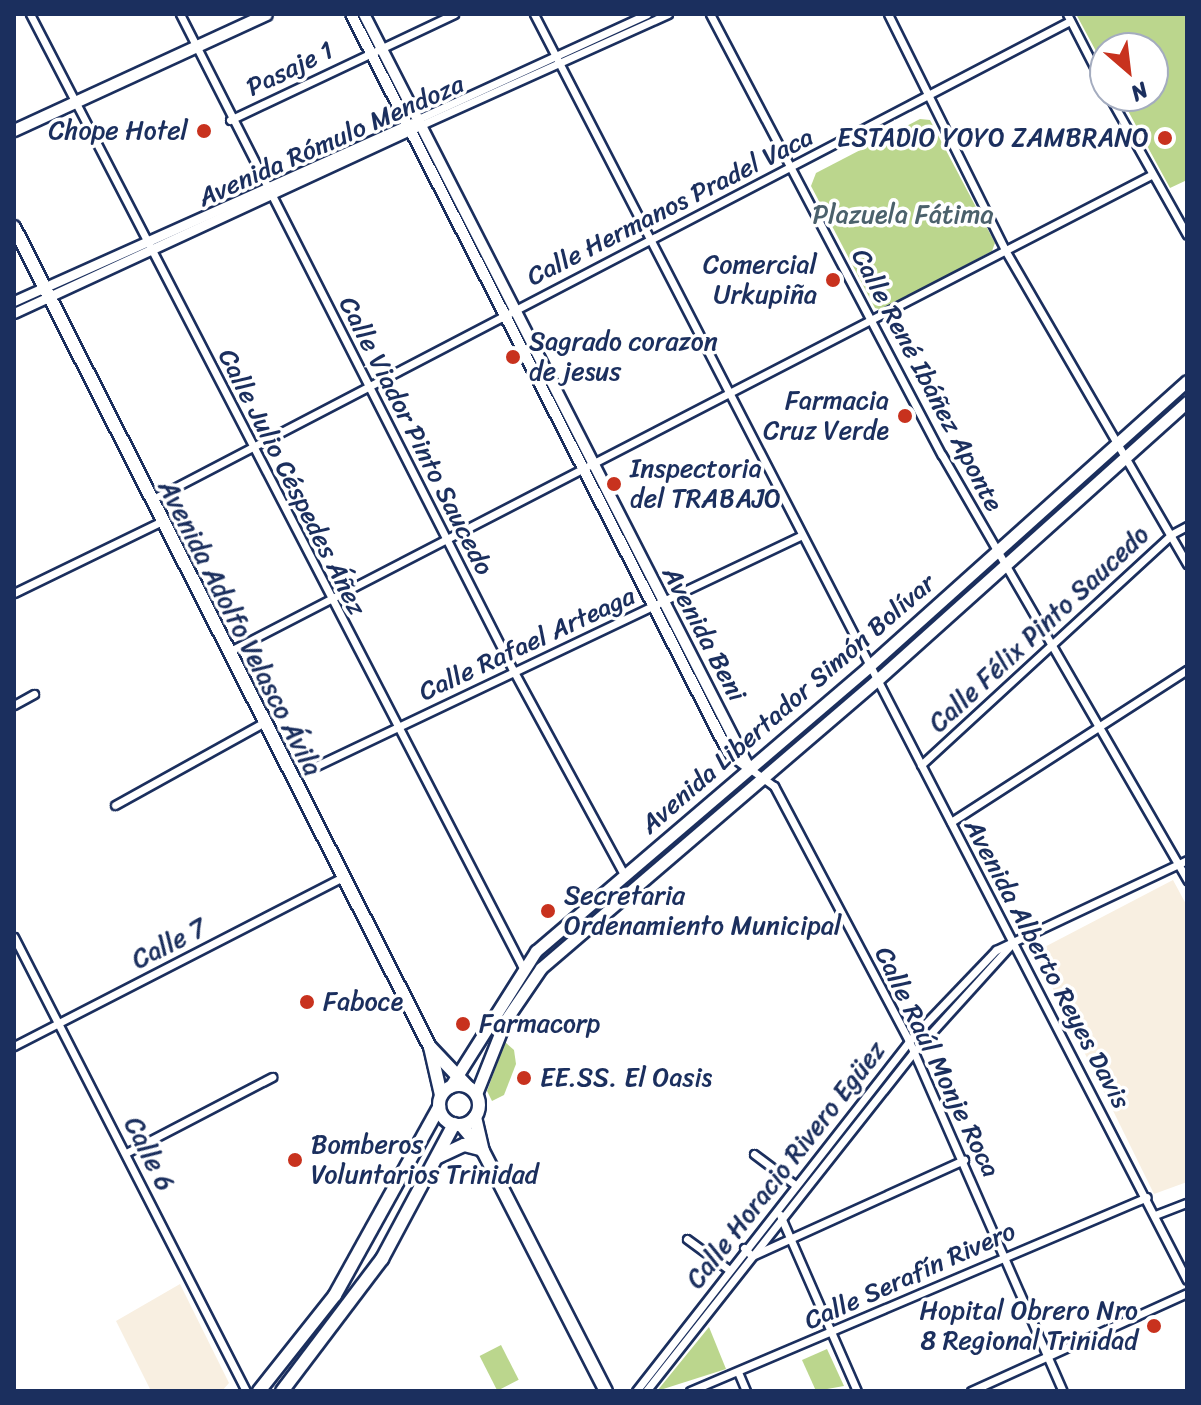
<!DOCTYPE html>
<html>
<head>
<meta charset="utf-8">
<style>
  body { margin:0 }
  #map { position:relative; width:1201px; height:1405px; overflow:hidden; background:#fff; font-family:Sriracha,sans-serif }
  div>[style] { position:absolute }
  .built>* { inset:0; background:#f8efe1 }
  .green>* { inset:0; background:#bbd68d; transform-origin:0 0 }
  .roads { filter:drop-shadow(2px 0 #1b2f5e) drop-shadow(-2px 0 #1b2f5e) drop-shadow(0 2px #1b2f5e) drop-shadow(0 -2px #1b2f5e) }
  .minor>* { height:7px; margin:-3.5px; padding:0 3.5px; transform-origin:3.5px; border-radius:3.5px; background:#fff }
  .tertiary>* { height:9px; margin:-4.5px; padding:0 4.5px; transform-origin:4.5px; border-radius:4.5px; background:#fff }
  .secondary>* { height:10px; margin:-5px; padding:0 5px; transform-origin:5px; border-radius:5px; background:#fff }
  .primary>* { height:11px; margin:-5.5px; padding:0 5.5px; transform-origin:5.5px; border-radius:5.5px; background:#fff }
  .trunk>* { height:12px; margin:-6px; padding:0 6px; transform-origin:6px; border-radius:6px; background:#fff }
  .trunk>.ring { margin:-6px; padding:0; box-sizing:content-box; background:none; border:12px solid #fff; border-radius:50% }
  .dots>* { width:22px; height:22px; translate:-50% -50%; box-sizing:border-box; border:4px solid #fff; border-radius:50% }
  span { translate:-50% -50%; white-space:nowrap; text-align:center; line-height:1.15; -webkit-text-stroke:7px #fff; paint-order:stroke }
  .street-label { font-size:26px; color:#1b2f5e }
  .poi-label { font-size:26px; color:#1b2f5e }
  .right { translate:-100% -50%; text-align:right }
  .left { translate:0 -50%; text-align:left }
  .park-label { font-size:26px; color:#4b616c }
  .frame { position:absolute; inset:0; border:16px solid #1b2f5e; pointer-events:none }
  .north { position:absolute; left:1089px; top:32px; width:80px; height:80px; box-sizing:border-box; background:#fff; border:2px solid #a4acbf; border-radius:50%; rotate:152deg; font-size:22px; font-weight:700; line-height:32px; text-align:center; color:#1b2f5e }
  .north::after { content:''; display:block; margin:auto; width:28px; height:36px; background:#c8321e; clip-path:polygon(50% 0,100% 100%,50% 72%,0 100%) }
</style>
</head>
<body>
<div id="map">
  <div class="built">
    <i style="clip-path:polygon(1173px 880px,1187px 906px,1187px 1182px,1154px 1194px,1035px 952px)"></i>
    <i style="clip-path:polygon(180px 1284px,229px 1383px,222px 1391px,151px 1391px,116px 1321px)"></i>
  </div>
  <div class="green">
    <i style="clip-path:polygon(1076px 14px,1187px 14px,1187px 180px,1170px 188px,1120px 96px,1153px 96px,1153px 48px,1105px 48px,1105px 68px)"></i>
    <i style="clip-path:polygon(920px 119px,930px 120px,995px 243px,992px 251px,883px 310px,875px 308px,811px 186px,816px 173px)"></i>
    <i style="clip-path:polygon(505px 1042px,514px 1050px,516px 1064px,504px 1095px,492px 1101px,487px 1091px)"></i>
    <i style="clip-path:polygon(709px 1327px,726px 1369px,657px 1391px)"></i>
    <i style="left:501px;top:1345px;width:39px;height:24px;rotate:63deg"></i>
    <i style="clip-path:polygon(827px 1349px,844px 1386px,816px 1391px,802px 1360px)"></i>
  </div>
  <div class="roads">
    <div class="minor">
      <i style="left:30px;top:14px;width:1072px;rotate:62.67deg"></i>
      <i style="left:180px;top:14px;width:736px;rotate:63.09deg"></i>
      <i style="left:513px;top:670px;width:231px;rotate:61.5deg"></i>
      <i style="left:534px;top:14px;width:1424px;rotate:62.72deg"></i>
      <i style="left:710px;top:14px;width:498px;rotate:62.3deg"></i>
      <i style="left:942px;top:455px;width:491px;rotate:60deg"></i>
      <i style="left:888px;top:14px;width:263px;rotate:63.6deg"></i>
      <i style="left:1005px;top:250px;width:363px;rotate:59.9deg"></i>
      <i style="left:1067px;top:14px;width:83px;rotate:62.8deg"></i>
      <i style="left:1109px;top:96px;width:159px;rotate:60.7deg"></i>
      <i style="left:230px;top:120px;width:248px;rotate:-25.3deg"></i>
      <i style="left:416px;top:120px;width:254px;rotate:-24.6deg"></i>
      <i style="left:419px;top:126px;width:273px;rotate:-24.2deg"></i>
      <i style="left:151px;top:500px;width:1036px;rotate:-27.53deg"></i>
      <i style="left:14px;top:593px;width:165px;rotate:-25.9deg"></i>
      <i style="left:230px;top:651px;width:1037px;rotate:-27.33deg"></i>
      <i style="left:14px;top:705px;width:23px;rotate:-29deg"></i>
      <i style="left:921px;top:765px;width:341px;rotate:-42.6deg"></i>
      <i style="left:1172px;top:534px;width:17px;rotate:-28deg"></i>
      <i style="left:314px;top:767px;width:538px;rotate:-25.42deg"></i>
      <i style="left:749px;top:768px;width:31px;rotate:36deg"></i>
      <i style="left:774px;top:786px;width:289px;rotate:62.1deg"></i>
      <i style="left:909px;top:1041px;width:382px;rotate:66.3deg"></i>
      <i style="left:115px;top:805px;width:169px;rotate:-29deg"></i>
      <i style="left:951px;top:822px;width:281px;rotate:-32.8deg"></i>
      <i style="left:14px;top:937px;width:510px;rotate:62.93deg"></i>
      <i style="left:14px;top:1046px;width:370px;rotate:-27.2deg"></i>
      <i style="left:126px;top:1153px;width:165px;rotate:-27.5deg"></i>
      <i style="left:754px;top:1154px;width:50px;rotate:36.9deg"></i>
      <i style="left:780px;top:1215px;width:192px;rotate:66.4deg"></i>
      <i style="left:1155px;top:1215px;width:34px;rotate:-21deg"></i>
      <i style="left:687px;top:1239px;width:51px;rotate:36.2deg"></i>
      <i style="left:744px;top:1248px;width:11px;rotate:45deg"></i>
      <i style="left:752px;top:1256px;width:233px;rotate:-24.4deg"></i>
      <i style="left:738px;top:1372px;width:21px;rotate:67deg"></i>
      <i style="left:636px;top:1391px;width:444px;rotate:-52deg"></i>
      <i style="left:909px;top:1041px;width:126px;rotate:-46.3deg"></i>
      <i style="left:996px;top:950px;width:211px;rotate:-25.2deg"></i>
      <i style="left:646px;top:1391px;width:431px;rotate:-51.7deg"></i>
      <i style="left:913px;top:1053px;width:147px;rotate:-47.8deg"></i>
      <i style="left:690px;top:1391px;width:496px;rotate:-23deg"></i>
      <i style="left:971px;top:1391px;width:237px;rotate:-24.4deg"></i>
    </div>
    <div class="tertiary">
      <i style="left:14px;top:301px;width:435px;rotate:-24.1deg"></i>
      <i style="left:14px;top:313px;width:441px;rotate:-24.8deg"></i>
    </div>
    <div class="secondary">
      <i style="left:351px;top:14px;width:829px;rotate:62.94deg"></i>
      <i style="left:728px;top:752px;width:26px;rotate:37deg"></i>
      <i style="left:364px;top:14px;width:847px;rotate:62.95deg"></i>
    </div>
    <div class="primary">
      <i style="left:14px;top:130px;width:277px;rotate:-24.7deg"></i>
      <i style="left:450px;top:1087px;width:161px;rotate:-57.7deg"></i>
      <i style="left:536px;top:951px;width:437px;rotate:-40.5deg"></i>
      <i style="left:868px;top:667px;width:428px;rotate:-41.9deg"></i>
      <i style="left:476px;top:1094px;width:79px;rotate:-68.3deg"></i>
      <i style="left:505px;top:1021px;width:64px;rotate:-55.8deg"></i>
      <i style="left:541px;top:968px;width:441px;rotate:-40.6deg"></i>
      <i style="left:876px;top:681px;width:418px;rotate:-41.9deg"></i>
    </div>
    <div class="trunk">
      <i style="left:14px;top:227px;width:919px;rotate:63.1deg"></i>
      <i style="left:430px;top:1047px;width:49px;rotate:77.1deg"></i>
      <i style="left:430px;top:1047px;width:54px;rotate:46.5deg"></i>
      <i class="ring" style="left:439px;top:1085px;width:28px;height:28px"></i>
      <i style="left:475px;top:1117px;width:35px;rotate:77deg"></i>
      <i style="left:461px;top:1125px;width:34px;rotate:50deg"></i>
      <i style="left:483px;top:1151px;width:270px;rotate:62.9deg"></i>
      <i style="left:438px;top:1157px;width:29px;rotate:-25deg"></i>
      <i style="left:464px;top:1145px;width:16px;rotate:14deg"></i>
      <i style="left:259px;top:1391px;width:122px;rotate:-51.6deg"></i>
      <i style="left:335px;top:1295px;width:215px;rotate:-61deg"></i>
      <i style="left:282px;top:1391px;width:166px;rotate:-52.9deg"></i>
      <i style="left:382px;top:1259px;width:153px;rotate:-61.9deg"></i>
    </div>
  </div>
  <div class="dots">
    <i style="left:204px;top:131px;background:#c8321e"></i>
    <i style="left:1165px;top:138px;background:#c8321e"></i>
    <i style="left:833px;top:280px;background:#c8321e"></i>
    <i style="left:513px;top:357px;background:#c8321e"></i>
    <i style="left:905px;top:416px;background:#c8321e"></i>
    <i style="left:614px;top:484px;background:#c8321e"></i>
    <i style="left:548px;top:911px;background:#c8321e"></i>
    <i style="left:307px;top:1002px;background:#c8321e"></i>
    <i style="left:463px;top:1024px;background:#c8321e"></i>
    <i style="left:524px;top:1078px;background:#c8321e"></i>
    <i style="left:295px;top:1160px;background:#c8321e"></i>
    <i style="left:1154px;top:1326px;background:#c8321e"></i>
  </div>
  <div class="street-label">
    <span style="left:290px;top:69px;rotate:-26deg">Pasaje 1</span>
    <span style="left:331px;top:141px;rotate:-24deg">Avenida Rómulo Mendoza</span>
    <span style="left:670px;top:207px;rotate:-27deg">Calle Hermanos Pradel Vaca</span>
    <span style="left:927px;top:380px;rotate:62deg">Calle René Ibáñez Aponte</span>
    <span style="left:416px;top:436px;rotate:63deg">Calle Viador Pinto Saucedo</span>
    <span style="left:292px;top:482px;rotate:63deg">Calle Julio Céspedes Áñez</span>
    <span style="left:240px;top:628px;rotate:63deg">Avenida Adolfo Velasco Ávila</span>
    <span style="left:1039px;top:629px;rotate:-43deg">Calle Félix Pinto Saucedo</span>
    <span style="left:704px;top:634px;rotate:62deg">Avenida Beni</span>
    <span style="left:527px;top:644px;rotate:-25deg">Calle Rafael Arteaga</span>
    <span style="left:788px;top:704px;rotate:-41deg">Avenida Libertador Simón Bolívar</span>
    <span style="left:169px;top:944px;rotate:-27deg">Calle 7</span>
    <span style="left:1047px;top:964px;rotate:62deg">Avenida Alberto Reyes Davis</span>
    <span style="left:937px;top:1062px;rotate:64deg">Calle Raúl Monje Roca</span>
    <span style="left:149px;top:1154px;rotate:63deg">Calle 6</span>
    <span style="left:786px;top:1165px;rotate:-52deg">Calle Horacio Rivero Egüez</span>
    <span style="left:910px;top:1276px;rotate:-24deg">Calle Serafín Rivero</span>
  </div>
  <div class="poi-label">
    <span class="right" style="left:188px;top:131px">Chope Hotel</span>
    <span class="right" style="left:1149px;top:138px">ESTADIO YOYO ZAMBRANO</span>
    <span class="right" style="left:817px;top:280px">Comercial<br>Urkupiña</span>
    <span class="left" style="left:529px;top:357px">Sagrado corazon<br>de jesus</span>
    <span class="right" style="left:889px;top:416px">Farmacia<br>Cruz Verde</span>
    <span class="left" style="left:630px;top:484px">Inspectoria<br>del TRABAJO</span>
    <span class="left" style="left:564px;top:911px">Secretaria<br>Ordenamiento Municipal</span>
    <span class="left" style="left:323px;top:1002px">Faboce</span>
    <span class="left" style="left:479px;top:1024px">Farmacorp</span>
    <span class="left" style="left:540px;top:1078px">EE.SS. El Oasis</span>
    <span class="left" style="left:311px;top:1160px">Bomberos<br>Voluntarios Trinidad</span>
    <span class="right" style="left:1138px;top:1326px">Hopital Obrero Nro<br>8 Regional Trinidad</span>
  </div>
  <div class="park-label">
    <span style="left:903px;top:215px">Plazuela Fátima</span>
  </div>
  <div class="frame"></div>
  <div class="north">N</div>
</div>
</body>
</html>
